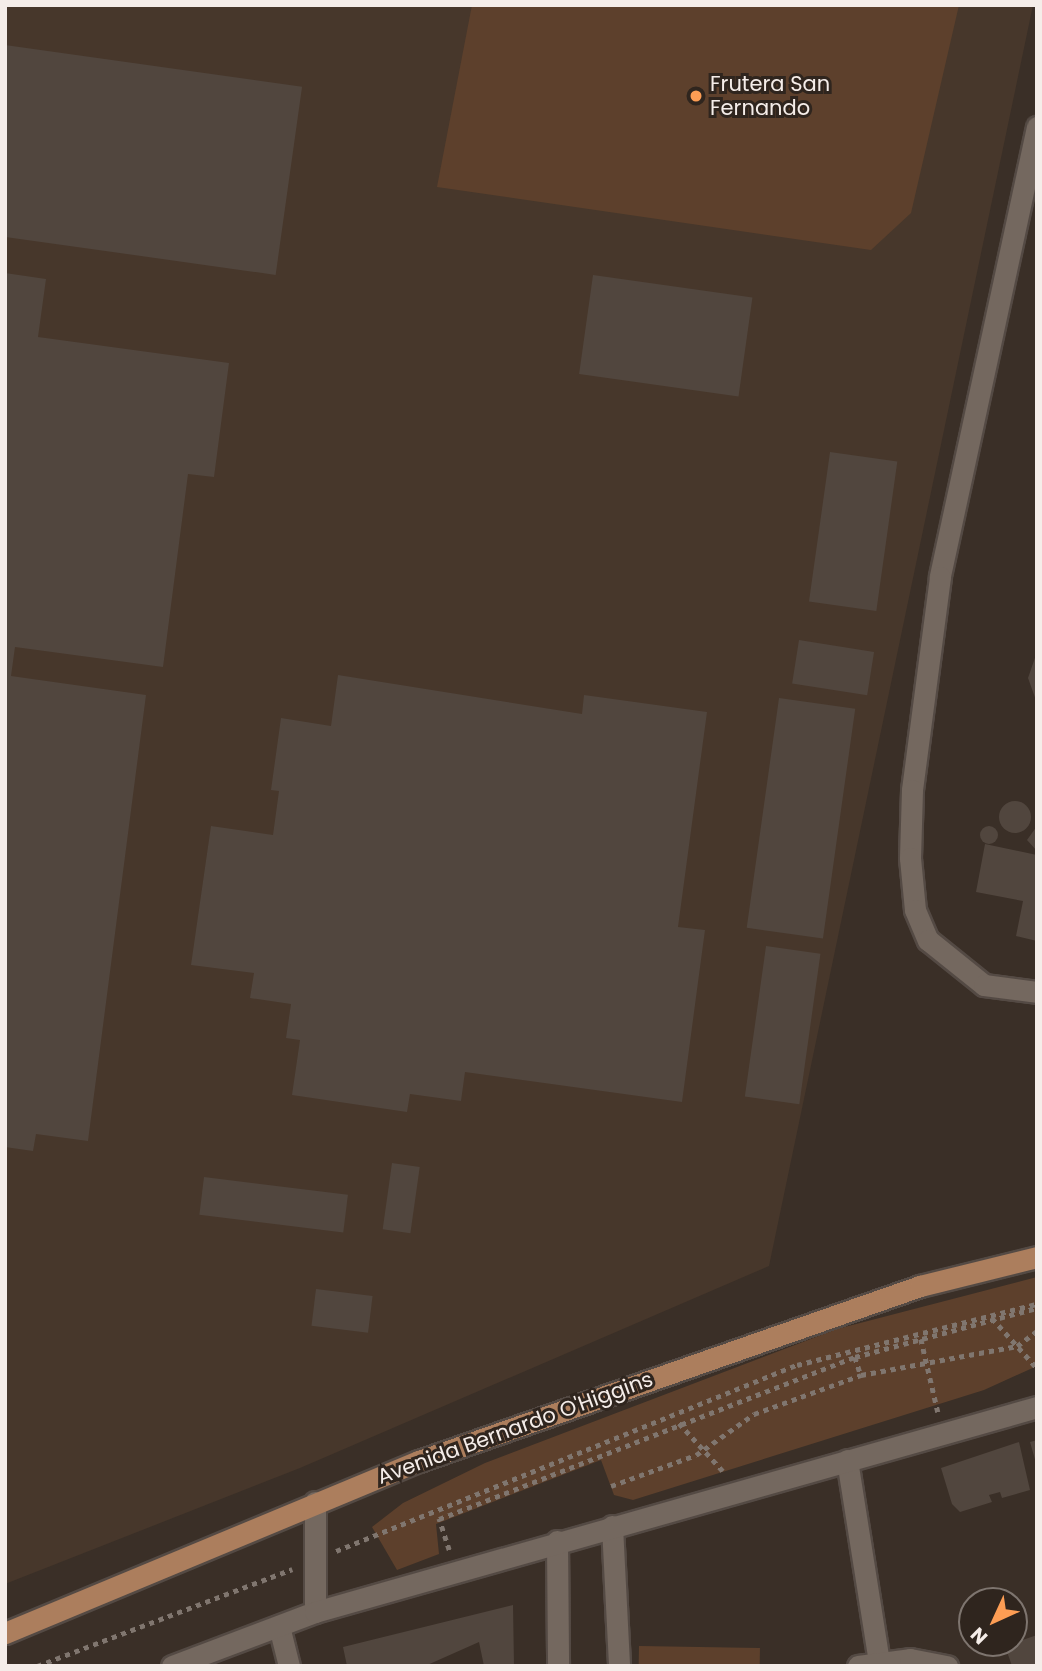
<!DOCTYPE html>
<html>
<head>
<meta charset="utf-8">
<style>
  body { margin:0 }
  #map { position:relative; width:1042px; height:1671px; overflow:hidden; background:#3a2f27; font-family:Poppins,sans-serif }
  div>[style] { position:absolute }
  .built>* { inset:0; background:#47372b }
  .green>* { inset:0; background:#5d402c; transform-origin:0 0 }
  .building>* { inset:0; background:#51463e; transform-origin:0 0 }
  .round { border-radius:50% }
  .path>* { height:4.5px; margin-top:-2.25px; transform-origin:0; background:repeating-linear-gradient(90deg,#80766f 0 5px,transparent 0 10px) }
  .roads { filter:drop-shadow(2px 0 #544a44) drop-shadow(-2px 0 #544a44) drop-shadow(0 2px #544a44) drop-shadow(0 -2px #544a44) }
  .minor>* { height:21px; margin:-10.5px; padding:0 10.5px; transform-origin:10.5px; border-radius:10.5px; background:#74685f }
  .major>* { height:21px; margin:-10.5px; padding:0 10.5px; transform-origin:10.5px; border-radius:10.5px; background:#ac7e5d }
  .dots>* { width:19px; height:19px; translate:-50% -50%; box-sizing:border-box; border:4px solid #2f251e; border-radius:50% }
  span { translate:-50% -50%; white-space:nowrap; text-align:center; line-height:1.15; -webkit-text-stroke:6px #2f251e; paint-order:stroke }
  .poi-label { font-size:21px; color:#f5ede9 }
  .left { translate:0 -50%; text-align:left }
  .street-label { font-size:21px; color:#f5ede9 }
  .frame { position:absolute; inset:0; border:7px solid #f5ede9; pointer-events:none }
  .north { position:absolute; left:958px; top:1587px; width:70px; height:70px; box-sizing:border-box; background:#2f251e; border:2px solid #7e756f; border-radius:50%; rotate:225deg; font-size:19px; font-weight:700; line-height:28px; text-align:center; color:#f5ede9 }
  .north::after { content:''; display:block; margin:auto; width:24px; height:32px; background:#fd9d54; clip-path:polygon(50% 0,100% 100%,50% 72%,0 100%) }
</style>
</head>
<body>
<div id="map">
  <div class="built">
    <i style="clip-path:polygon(5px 5px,1033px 5px,769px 1266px,300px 1468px,5px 1584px)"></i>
  </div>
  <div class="green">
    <i style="clip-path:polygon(472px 5px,959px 5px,911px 213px,871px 250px,437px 187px)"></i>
    <i style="clip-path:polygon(1037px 1277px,1037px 1366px,984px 1390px,633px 1500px,614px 1495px,601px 1460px,436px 1524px,439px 1554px,397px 1570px,372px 1527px,403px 1503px,485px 1463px,837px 1329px)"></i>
    <i style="left:639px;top:1646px;width:121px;height:20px;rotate:1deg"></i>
  </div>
  <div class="building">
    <i style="left:5px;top:45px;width:300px;height:190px;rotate:8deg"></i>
    <i style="clip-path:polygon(5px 273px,46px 279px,38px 337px,229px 363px,214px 477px,188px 474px,163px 667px,15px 647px,11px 676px,146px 695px,88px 1141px,36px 1134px,33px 1151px,5px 1147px)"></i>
    <i style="left:593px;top:275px;width:161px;height:100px;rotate:8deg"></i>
    <i style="left:830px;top:452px;width:68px;height:151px;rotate:8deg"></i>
    <i style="left:799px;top:640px;width:76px;height:44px;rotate:9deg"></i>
    <i style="clip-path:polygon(1037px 652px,1037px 703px,1028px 678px)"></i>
    <i style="clip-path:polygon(338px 675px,582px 714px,584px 695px,707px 712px,678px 927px,705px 930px,682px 1102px,465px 1072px,461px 1101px,410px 1094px,407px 1112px,292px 1095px,300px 1040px,286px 1038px,291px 1004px,250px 998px,254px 973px,191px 965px,211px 826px,273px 835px,279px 791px,271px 790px,281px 718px,331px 726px)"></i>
    <i style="left:779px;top:698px;width:77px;height:232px;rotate:8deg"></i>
    <i class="round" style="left:999px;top:801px;width:32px;height:32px"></i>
    <i class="round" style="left:980px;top:826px;width:18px;height:18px"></i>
    <i style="clip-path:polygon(1037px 826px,1037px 851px,1027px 840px)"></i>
    <i style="clip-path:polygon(985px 844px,1037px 855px,1037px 941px,1016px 936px,1023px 901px,976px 892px)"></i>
    <i style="left:766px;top:946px;width:55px;height:152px;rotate:8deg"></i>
    <i style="left:392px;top:1163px;width:28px;height:67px;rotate:8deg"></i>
    <i style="left:204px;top:1177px;width:145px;height:38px;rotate:7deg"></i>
    <i style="left:316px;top:1289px;width:57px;height:37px;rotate:7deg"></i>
    <i style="clip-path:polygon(1037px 1440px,1037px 1463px,1036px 1463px,1030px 1442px)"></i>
    <i style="clip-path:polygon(1019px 1442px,1030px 1490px,1002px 1498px,1000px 1492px,989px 1495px,992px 1502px,960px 1512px,952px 1504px,941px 1468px)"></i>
    <i style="clip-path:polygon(513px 1605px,514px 1666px,484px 1666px,479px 1642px,425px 1666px,347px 1666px,343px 1647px)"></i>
    <i style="clip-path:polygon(1037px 1635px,1037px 1666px,1012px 1666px,1005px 1646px)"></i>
  </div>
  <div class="path">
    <i style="left:992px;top:1318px;width:67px;rotate:48deg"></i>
    <i style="left:921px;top:1339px;width:75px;rotate:76.9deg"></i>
    <i style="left:855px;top:1357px;width:19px;rotate:72deg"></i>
    <i style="left:679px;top:1423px;width:65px;rotate:47.5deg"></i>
    <i style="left:611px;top:1486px;width:90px;rotate:-20deg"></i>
    <i style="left:696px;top:1455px;width:71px;rotate:-35.3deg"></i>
    <i style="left:754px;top:1414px;width:114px;rotate:-20deg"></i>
    <i style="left:861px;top:1375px;width:159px;rotate:-10.5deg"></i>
    <i style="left:1017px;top:1346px;width:25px;rotate:-37deg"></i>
    <i style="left:449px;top:1550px;width:33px;rotate:-108deg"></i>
    <i style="left:439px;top:1519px;width:446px;rotate:-21.3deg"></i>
    <i style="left:855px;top:1357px;width:188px;rotate:-15.1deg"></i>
    <i style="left:336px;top:1551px;width:497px;rotate:-22deg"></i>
    <i style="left:797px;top:1365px;width:248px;rotate:-14.3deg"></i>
    <i style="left:37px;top:1666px;width:273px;rotate:-20.8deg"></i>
  </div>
  <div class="roads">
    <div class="minor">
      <i style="left:1037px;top:127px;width:460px;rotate:102.2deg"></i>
      <i style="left:940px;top:577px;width:215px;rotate:97.5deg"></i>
      <i style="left:912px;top:790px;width:68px;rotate:91.7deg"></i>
      <i style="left:910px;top:858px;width:52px;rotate:84.5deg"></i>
      <i style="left:915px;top:910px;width:33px;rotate:67deg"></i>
      <i style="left:928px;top:940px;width:72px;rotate:38.8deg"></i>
      <i style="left:984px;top:985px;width:53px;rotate:7.5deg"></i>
      <i style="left:847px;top:1460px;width:205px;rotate:81deg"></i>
      <i style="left:612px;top:1526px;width:140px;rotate:87.1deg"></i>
      <i style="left:557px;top:1541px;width:125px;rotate:89.5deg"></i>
      <i style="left:315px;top:1612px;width:110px;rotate:-90deg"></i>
      <i style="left:279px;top:1626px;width:41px;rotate:76deg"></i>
      <i style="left:172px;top:1666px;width:153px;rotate:-20.7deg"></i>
      <i style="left:315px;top:1612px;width:751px;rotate:-15.85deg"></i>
      <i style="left:858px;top:1666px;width:52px;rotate:-7.7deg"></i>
      <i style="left:910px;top:1659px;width:38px;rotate:11deg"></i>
    </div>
    <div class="major">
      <i style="left:5px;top:1633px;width:448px;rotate:-22.6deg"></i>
      <i style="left:419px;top:1461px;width:531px;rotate:-19.25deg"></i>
      <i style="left:920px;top:1286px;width:121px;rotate:-13.9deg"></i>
    </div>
  </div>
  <div class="dots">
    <i style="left:696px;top:96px;background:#fd9d54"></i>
  </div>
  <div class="poi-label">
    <span class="left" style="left:710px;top:96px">Frutera San<br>Fernando</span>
  </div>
  <div class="street-label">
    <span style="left:515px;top:1428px;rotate:-20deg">Avenida Bernardo O'Higgins</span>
  </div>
  <div class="frame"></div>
  <div class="north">N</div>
</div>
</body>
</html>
